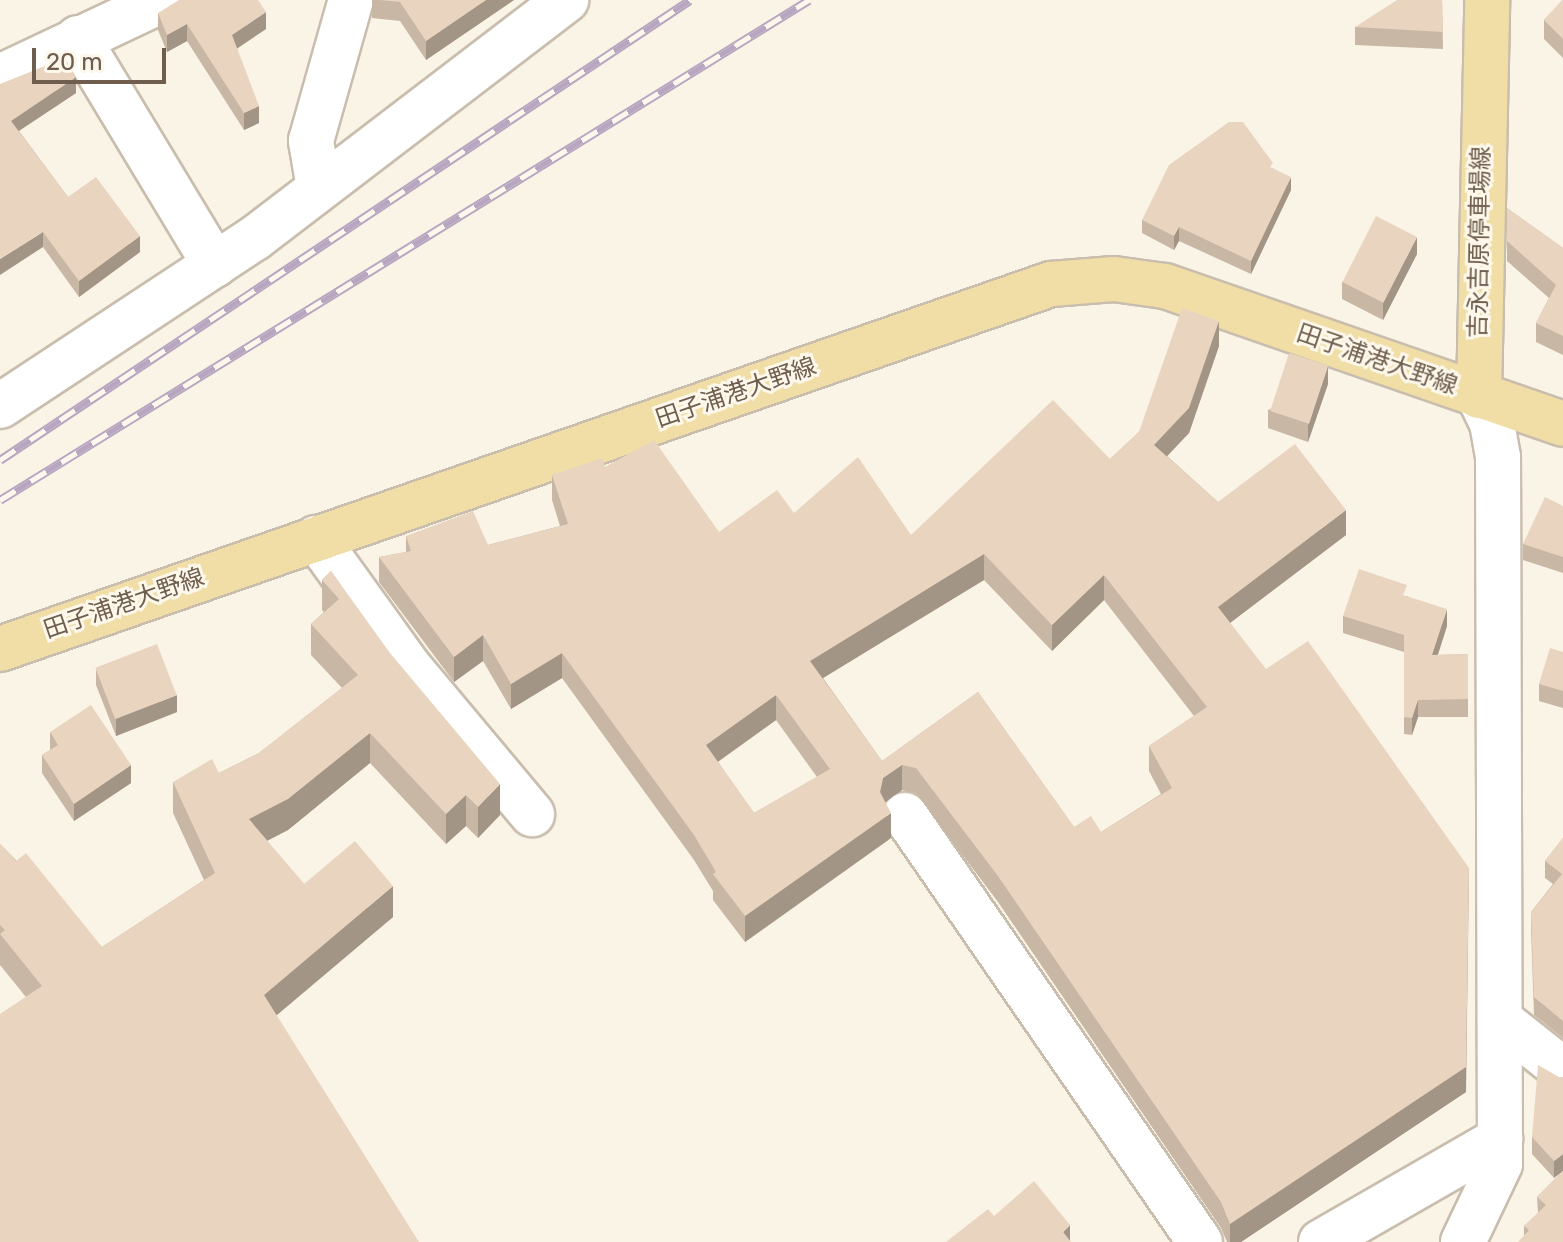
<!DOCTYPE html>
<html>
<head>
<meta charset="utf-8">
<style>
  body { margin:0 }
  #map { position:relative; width:1563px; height:1242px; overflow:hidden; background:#f9f4e6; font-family:Rubik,"Noto Sans JP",sans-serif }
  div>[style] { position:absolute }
  .roads { filter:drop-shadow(2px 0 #c9bdad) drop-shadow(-2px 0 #c9bdad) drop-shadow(0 2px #c9bdad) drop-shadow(0 -2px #c9bdad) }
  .minor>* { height:44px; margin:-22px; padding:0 22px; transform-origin:22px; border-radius:22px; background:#fff }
  .major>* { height:44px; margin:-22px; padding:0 22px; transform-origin:22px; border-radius:22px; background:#f0dea6 }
  .rail>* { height:9px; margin-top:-4.5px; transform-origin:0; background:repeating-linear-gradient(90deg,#fdf8eb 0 18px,#b8a6c1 0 36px); box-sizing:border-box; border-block:2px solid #b8a6c1 }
  .wall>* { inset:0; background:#c8b7a4 }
  .shaded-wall>* { inset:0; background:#a39586 }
  .building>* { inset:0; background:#e9d5bf; transform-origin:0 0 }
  span { translate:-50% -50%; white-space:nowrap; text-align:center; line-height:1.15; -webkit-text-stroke:6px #fdf8eb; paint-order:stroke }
  .street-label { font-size:24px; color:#6f5e4e }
  .scale { position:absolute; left:32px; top:48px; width:134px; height:36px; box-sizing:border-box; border:4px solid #6f5e4e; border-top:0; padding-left:10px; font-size:24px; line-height:28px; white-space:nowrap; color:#6f5e4e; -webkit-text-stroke:6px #fdf8eb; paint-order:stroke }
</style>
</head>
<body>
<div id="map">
  <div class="roads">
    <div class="minor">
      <i style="left:78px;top:38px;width:265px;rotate:58.9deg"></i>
      <i style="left:0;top:77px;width:180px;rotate:-25.3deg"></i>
      <i style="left:319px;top:188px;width:48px;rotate:-99.7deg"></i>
      <i style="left:311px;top:141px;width:147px;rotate:-74.2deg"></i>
      <i style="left:0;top:406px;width:305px;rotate:-33.4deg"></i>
      <i style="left:255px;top:238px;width:392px;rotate:-37.4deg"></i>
      <i style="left:316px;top:538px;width:159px;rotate:54.2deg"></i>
      <i style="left:409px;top:667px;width:192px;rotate:50.1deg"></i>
      <i style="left:905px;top:815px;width:519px;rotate:55.36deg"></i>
      <i style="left:1500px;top:1020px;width:80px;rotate:38.4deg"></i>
      <i style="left:1321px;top:1242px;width:207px;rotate:-29.9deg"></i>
      <i style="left:1463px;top:1242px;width:86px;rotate:-64.6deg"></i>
      <i style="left:1500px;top:1164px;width:707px;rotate:-90.16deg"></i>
      <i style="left:1498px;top:457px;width:35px;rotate:-100deg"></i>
      <i style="left:1492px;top:423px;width:30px;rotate:-116deg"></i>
    </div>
    <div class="major">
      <i style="left:1479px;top:396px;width:396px;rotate:-88.8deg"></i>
      <i style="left:0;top:649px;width:1113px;rotate:-19.15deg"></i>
      <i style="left:1051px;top:284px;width:63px;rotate:-4.5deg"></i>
      <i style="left:1114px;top:279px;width:51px;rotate:7.8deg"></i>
      <i style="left:1165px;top:286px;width:421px;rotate:19.1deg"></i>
    </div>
  </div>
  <div class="rail">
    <i style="left:0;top:460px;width:829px;rotate:-33.69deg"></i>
    <i style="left:0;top:500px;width:951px;rotate:-31.72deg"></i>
  </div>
  <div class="wall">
    <i style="clip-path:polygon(372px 0,514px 0,426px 60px,400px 21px,372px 18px)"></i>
    <i style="clip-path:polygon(1442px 0,1443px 49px,1355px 45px,1355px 27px)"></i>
    <i style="clip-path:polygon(1563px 0,1563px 58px,1544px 39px,1544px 20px)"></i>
    <i style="clip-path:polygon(158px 13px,266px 29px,237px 48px,259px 123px,244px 130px,187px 41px,167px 52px,158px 30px)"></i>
    <i style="clip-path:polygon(0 84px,76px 93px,19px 131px,68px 197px,140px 252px,79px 297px,43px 247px)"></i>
    <i style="clip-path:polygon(1273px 168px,1291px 190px,1251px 274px,1179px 241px,1174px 250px,1142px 233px,1142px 220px)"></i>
    <i style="clip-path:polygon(1507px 208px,1563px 248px,1563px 355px,1536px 342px,1536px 323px,1549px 298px,1507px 261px)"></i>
    <i style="clip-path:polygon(1417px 254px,1383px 320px,1342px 299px,1342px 282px)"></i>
    <i style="clip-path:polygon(evenodd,1219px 346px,1189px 433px,1167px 456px,1218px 502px,1346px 535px,1230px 623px,1466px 1092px,1241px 1242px,1227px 1242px,1221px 1228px,998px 902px,916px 793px,902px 790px,885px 802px,891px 838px,745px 942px,713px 900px,713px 891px,694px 860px,562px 678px,511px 709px,483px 661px,454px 682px,379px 582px,379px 557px,406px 552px,406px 536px,488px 545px,560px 526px,552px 500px,552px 475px,605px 467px,719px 532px,794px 513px,911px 535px,1110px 459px,1139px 432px,1219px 346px,984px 580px,1052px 651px,1104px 600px,1194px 716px,1149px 746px,1149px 771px,1161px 794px,1101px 832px,1074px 827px,978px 692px,882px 761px,823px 678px,984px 580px,1219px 346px,776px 720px,817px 777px,754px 813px,718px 762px,776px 720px)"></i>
    <i style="clip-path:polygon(1328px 384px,1308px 442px,1268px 428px,1268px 410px)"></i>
    <i style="clip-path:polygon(1563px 506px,1563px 573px,1523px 560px,1523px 544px)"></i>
    <i style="clip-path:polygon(331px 571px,500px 815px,478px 838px,466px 826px,446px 844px,370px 763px,288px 830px,267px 841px,304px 884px,393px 917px,276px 1015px,26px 997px,0 965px,0 844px,102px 947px,204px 880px,173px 813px,173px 782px,219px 773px,259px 753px,342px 688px,311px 655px,311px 624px,324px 612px,322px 610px,322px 580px)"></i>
    <i style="clip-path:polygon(1407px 596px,1447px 626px,1438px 655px,1468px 654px,1468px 717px,1418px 717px,1412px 735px,1404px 734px,1404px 652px,1343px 633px,1343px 616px)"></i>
    <i style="clip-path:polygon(1563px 652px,1563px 708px,1539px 701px,1539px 684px)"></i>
    <i style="clip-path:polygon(96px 668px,177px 712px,116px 736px,96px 685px)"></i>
    <i style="clip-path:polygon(50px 732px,131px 783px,74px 821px,42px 773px,42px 755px,50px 750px)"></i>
    <i style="clip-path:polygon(1563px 838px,1563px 1038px,1534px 1015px,1531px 929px,1531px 912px,1553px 884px,1545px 878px,1545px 861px)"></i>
    <i style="clip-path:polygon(1559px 1077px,1554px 1178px,1532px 1154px,1532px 1137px)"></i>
    <i style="clip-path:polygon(1563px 1171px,1563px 1242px,1524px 1235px,1524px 1226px,1538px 1213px,1537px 1197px)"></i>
  </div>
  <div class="shaded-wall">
    <i style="clip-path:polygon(486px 0,514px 0,426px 60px,426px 41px)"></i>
    <i style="clip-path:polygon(266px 12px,266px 29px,232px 52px,232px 35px)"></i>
    <i style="clip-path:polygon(187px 24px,187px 41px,167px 52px,167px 35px)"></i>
    <i style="clip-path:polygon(76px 77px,76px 93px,11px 136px,11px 121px)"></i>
    <i style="clip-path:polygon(259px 106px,259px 123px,244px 130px,244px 113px)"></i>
    <i style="clip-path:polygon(1291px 177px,1291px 190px,1251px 274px,1251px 261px)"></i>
    <i style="clip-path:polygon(1179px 227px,1179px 241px,1174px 250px,1174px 236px)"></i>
    <i style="clip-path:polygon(43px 232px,43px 247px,0 275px,0 259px)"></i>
    <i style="clip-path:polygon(140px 236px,140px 252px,79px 297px,79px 281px)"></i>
    <i style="clip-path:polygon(1417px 237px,1417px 254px,1383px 320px,1383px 303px)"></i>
    <i style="clip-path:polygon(1219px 321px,1219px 346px,1189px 433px,1154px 470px,1154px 445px)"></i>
    <i style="clip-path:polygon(1328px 366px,1328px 384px,1308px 442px,1308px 425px)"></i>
    <i style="clip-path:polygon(1346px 510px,1346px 535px,1218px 632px,1218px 607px)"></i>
    <i style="clip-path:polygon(984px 554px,984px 580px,810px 686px,810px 661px)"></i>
    <i style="clip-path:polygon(1104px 575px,1104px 600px,1052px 651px,1052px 625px)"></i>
    <i style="clip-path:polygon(1447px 609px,1447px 626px,1432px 672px,1432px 655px)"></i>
    <i style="clip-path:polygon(483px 635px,483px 661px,454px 682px,454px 657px)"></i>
    <i style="clip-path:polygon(562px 653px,562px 678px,511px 709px,511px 684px)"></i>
    <i style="clip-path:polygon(177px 695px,177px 712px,116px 736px,116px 719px)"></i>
    <i style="clip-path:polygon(776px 695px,776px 720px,706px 770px,706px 745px)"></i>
    <i style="clip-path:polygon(1418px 700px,1418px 717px,1412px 735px,1412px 718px)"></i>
    <i style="clip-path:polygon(370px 733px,370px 763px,288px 830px,249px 850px,249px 819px)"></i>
    <i style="clip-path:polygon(131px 765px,131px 783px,74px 821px,74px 804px)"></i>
    <i style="clip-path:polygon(902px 765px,902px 790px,883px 804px,880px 792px,883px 778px)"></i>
    <i style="clip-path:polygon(500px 784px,500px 815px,478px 838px,478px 807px)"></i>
    <i style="clip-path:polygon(466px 795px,466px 826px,446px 844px,446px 814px)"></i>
    <i style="clip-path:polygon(891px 813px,891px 838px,745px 942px,745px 916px)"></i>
    <i style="clip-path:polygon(1469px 868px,1466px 1092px,1241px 1242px,1230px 1242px,1230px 1224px)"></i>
    <i style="clip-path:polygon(393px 886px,393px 917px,264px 1026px,264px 995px)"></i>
    <i style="clip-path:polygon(1563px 1154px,1563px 1171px,1554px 1178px,1554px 1161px)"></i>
    <i style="clip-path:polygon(1070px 1225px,1070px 1242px,1063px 1232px)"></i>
  </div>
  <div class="building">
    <i style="clip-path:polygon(179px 0,258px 0,266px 12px,232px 35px,259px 106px,244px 113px,187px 24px,167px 35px,158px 13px)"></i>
    <i style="clip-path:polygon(380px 0,486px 0,426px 41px,400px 2px)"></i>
    <i style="clip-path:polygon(1397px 0,1442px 0,1443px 32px,1355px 27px)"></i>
    <i style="clip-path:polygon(1562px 0,1563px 0,1563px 39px,1544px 20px)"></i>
    <i style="clip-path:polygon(65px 58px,76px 77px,11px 121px,68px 197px,96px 177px,140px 236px,79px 281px,43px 232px,0 259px,0 84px)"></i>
    <i style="clip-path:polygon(1229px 122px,1243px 122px,1273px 163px,1270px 167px,1291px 177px,1251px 261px,1179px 227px,1174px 236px,1142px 220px,1169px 165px)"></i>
    <i style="clip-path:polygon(1507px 208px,1563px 248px,1563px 336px,1536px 323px,1556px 285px,1507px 241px)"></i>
    <i style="left:1376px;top:216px;width:46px;height:74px;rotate:27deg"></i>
    <i style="clip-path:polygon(evenodd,1182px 308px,1219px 321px,1189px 408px,1154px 445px,1218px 502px,1295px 444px,1346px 510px,1218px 607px,1266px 669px,1308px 641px,1469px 868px,1466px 1067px,1230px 1224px,1221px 1202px,998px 876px,916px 768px,902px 765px,883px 778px,880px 792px,891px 813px,745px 916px,713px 874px,716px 872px,694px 835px,562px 653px,511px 684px,483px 635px,454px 657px,379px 557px,411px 551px,406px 536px,473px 511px,488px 545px,568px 524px,552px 475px,602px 458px,605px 467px,654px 440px,719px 532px,777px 490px,794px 513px,858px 457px,911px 535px,1053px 400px,1110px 459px,1139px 432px,1182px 308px,984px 554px,1052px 625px,1104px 575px,1207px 707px,1149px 746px,1172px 788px,1101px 832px,1091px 816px,1074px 827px,978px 692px,882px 761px,810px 661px,984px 554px,1182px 308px,776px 695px,830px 769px,754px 813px,706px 745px,776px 695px)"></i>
    <i style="left:1289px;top:353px;width:41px;height:61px;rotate:18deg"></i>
    <i style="clip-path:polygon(1545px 497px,1563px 506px,1563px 557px,1523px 544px)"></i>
    <i style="clip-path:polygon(1359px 569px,1407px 585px,1403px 595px,1447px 609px,1432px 655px,1468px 654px,1468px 699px,1418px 700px,1412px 718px,1404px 717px,1404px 635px,1343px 616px)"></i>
    <i style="clip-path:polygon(331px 571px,390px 653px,500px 784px,478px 807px,466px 795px,446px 814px,370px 733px,288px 799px,249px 819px,304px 884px,355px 841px,393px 886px,264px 995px,419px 1242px,0 1242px,0 1014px,42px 986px,0 934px,5px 930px,0 925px,0 844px,16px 861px,26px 853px,102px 947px,215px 873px,173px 782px,212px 759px,219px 773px,259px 753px,358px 675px,311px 624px,339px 599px,322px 580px)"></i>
    <i style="left:157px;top:644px;width:55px;height:66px;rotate:69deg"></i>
    <i style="clip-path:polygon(1550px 648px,1563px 652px,1563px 691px,1539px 684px)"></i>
    <i style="clip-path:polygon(91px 705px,131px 765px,74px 804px,42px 755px,58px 745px,50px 732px)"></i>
    <i style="clip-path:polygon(1563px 838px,1563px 1021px,1534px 997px,1531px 912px,1562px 874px,1545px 861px)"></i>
    <i style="clip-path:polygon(1538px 1065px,1559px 1077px,1563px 1077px,1563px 1154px,1554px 1161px,1532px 1137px)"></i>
    <i style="clip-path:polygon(1563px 1171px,1563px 1242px,1518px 1242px,1529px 1230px,1524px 1226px,1546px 1205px,1537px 1197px)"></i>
    <i style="clip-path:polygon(1034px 1181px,1070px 1225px,1063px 1232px,1071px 1242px,946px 1242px,988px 1209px,994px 1216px)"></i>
  </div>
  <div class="street-label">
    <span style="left:1480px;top:242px;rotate:-89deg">吉永吉原停車場線</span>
    <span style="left:1377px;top:360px;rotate:19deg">田子浦港大野線</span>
    <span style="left:736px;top:393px;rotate:-19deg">田子浦港大野線</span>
    <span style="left:124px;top:604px;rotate:-19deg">田子浦港大野線</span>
  </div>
  <div class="scale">20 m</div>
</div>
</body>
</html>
